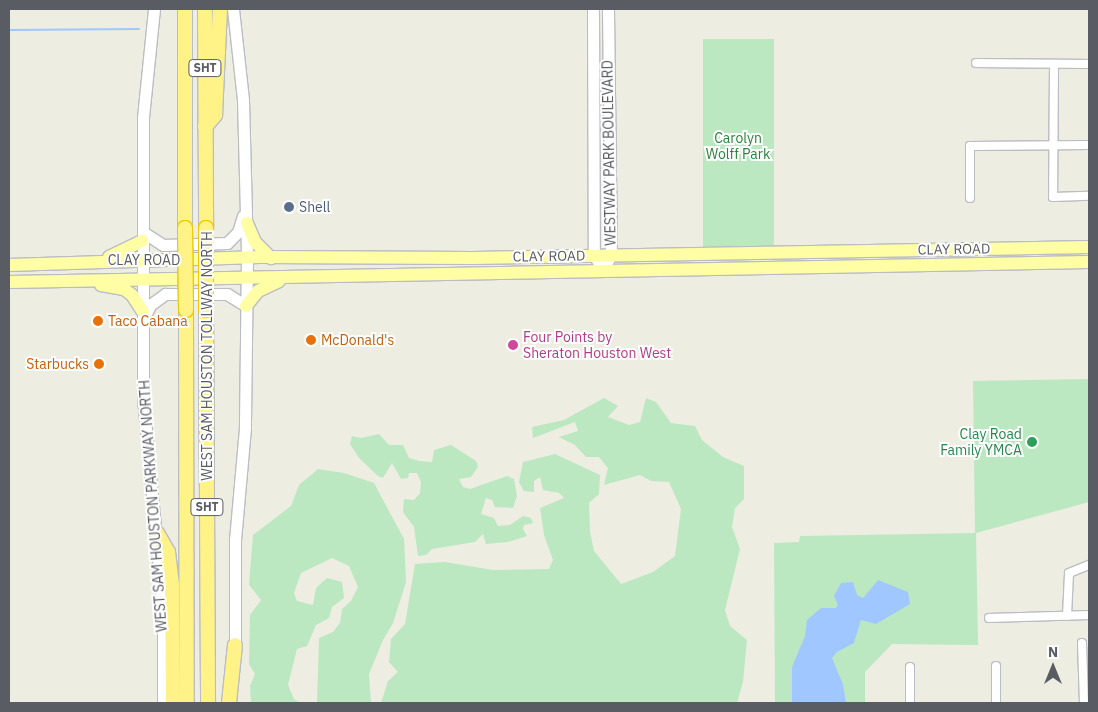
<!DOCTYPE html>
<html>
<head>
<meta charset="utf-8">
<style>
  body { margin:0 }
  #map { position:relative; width:1098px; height:712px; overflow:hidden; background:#eeede1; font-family:"IBM Plex Sans",sans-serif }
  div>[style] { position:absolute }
  .green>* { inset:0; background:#bbe8c1; transform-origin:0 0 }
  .water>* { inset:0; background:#a0c7ff }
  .stream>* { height:2px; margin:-1px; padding:0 1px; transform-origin:1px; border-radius:1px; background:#a0c7ff }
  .roads { filter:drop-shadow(1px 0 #bbbdc4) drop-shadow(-1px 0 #bbbdc4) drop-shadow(0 1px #bbbdc4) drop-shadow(0 -1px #bbbdc4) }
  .street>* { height:8px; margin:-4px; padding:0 4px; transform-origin:4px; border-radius:4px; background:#fff }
  .secondary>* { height:11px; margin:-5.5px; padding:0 5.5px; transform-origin:5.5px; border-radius:5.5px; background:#fff }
  .primary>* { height:12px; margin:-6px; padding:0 6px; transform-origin:6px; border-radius:6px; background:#fffea5 }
  .highway>* { height:14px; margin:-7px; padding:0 7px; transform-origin:7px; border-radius:7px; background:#fff287 }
  .bridges { filter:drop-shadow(1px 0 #efc800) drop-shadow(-1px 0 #efc800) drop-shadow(0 1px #efc800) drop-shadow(0 -1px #efc800) }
  .highway-bridge>* { height:14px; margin:-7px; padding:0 7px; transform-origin:7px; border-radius:7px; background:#fff287 }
  .dots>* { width:14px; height:14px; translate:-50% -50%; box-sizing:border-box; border:2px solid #fff; border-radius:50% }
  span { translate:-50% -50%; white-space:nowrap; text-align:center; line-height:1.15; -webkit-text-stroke:4px #fff; paint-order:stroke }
  .shield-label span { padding:1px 4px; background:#fff; border:1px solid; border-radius:4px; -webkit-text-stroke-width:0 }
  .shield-label { font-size:12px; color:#595c63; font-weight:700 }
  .park-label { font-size:14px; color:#2b823c }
  .street-label { font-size:14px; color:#595c63 }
  .service-label { font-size:14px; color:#4e5e75 }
  .left { translate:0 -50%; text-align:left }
  .food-label { font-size:14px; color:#c56008 }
  .right { translate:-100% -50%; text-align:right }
  .hotel-label { font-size:14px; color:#b23c85 }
  .leisure-label { font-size:14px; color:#27864d }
  .frame { position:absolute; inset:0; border:10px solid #595c63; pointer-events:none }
  .north { position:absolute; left:1028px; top:642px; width:50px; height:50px; -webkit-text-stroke:4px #fff; paint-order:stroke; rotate:0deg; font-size:14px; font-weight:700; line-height:20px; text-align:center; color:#595c63 }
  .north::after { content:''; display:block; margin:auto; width:18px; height:22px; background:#595c63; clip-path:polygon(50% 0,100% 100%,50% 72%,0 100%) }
</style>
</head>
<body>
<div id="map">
  <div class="green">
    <i style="left:774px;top:39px;width:213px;height:71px;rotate:90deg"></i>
    <i style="clip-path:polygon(1089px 379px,1089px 502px,976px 533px,978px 645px,892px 644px,865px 672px,865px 703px,775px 703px,774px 543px,799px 542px,800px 536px,975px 533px,973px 381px)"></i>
    <i style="clip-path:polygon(604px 398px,618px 406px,608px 417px,629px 425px,640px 422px,646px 398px,656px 402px,671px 423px,695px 426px,702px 440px,723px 457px,744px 466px,744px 499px,735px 508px,732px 527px,740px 549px,725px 610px,730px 626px,747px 640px,743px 682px,737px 703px,381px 703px,388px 681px,398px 672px,389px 662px,391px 639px,405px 624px,415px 564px,445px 562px,493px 570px,549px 569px,553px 560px,544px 535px,540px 508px,564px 498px,559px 493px,543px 490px,540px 477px,534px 481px,534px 492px,524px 491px,519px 482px,523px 462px,555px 454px,600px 475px,599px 494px,589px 503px,590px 532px,594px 551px,621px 584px,653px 572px,675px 556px,681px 509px,669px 482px,651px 481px,640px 475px,604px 485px,608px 468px,599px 457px,586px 457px,575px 445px,559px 437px,578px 431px,575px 422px,533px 438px,532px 427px,564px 420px)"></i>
    <i style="clip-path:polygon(379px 434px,389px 445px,403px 445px,409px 458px,419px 461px,432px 462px,434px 450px,451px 445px,476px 461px,478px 467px,471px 477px,459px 479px,463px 487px,470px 489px,507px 476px,514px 479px,517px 496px,513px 508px,495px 507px,492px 500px,486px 498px,481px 514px,494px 518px,498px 526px,510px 525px,523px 516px,531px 518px,533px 523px,524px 525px,523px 529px,527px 536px,508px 542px,486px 544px,483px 534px,475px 542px,432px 549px,426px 555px,418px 556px,414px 527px,403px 512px,404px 499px,414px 500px,420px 493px,421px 482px,417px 473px,409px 473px,408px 478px,401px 479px,392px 463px,383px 478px,378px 476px,359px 458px,350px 444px,352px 436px,361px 438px)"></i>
    <i style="clip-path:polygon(318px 469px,344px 473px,374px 483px,404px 539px,406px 582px,393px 623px,383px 640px,369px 674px,371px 703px,317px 703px,319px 638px,333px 632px,340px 623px,342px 609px,351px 601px,358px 587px,349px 566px,332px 558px,301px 573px,294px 593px,297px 601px,313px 605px,316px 588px,327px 578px,342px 582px,344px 598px,332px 607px,329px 618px,316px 625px,307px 646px,297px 649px,288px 685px,294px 699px,300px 703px,251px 703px,250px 686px,255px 674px,249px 664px,250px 615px,261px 600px,249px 585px,253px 535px,291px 506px,299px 485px)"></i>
  </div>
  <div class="water">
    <i style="clip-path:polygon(878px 580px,908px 592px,910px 604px,876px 624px,861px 620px,854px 643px,837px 652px,832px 658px,843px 684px,846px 703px,792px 703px,792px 667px,805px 636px,807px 620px,821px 608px,836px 608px,838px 605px,834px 596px,841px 583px,853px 582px,857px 595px,863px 598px)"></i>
  </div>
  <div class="stream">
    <i style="left:9px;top:30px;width:130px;rotate:-0.4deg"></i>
  </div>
  <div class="roads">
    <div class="street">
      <i style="left:976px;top:63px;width:113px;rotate:0.5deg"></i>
      <i style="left:1054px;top:64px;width:133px;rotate:90.4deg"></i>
      <i style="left:1053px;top:197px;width:36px;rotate:-2deg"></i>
      <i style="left:970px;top:198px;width:52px;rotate:-90deg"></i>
      <i style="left:970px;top:146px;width:119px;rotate:-0.5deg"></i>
      <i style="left:1067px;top:616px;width:43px;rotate:-87.3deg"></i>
      <i style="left:1069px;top:573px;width:22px;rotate:-22deg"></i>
      <i style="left:989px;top:618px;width:100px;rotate:-1.7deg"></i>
      <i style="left:1082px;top:643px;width:60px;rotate:88.1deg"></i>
      <i style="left:996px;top:666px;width:37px;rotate:90deg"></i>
      <i style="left:910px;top:703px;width:36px;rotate:-90deg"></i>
    </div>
    <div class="secondary">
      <i style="left:154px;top:9px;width:109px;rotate:95.8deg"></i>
      <i style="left:143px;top:117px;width:281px;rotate:90deg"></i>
      <i style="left:143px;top:398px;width:217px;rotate:84.7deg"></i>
      <i style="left:163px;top:614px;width:89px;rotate:90deg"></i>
      <i style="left:233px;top:9px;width:92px;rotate:83.7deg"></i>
      <i style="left:243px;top:100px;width:158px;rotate:88.5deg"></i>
      <i style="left:247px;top:258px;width:170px;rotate:90.7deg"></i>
      <i style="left:245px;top:428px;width:111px;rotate:95.1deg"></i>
      <i style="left:235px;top:539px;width:113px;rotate:90deg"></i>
      <i style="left:593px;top:9px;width:246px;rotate:89.8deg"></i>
      <i style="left:594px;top:255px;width:17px;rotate:59deg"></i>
      <i style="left:143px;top:232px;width:24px;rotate:33deg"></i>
      <i style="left:163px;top:245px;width:64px;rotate:-1.8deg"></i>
      <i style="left:227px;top:243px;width:16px;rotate:-45deg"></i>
      <i style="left:238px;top:232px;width:17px;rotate:-73deg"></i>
      <i style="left:607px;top:262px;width:8px;rotate:-60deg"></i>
      <i style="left:611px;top:255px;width:246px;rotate:-90.7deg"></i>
      <i style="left:144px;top:318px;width:14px;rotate:-65deg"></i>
      <i style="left:150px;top:305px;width:19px;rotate:-36deg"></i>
      <i style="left:165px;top:294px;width:62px"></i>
      <i style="left:227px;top:294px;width:22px;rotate:32deg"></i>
    </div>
    <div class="primary">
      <i style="left:247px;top:223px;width:21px;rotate:67deg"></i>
      <i style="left:255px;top:242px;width:23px;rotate:45deg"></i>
      <i style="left:109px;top:257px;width:37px;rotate:-26deg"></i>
      <i style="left:9px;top:265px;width:251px;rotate:-1.8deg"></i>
      <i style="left:260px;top:257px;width:213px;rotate:0.3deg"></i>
      <i style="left:473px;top:258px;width:616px;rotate:-1.02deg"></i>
      <i style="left:9px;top:282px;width:1080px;rotate:-1.06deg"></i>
      <i style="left:101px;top:285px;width:23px;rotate:10deg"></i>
      <i style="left:124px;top:289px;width:10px;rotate:37deg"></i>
      <i style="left:132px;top:295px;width:20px;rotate:57deg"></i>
      <i style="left:246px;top:306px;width:19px;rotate:-51deg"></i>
      <i style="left:258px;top:291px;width:23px;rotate:-25deg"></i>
    </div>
    <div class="highway">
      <i style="left:185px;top:9px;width:219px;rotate:90deg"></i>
      <i style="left:205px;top:9px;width:219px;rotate:89.7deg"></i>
      <i style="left:205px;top:127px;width:16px;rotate:-50deg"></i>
      <i style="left:215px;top:115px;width:106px;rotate:-87.3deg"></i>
      <i style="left:186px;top:310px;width:393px;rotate:89.9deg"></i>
      <i style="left:206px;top:310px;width:393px;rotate:89.7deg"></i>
      <i style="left:157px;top:533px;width:22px;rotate:60deg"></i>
      <i style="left:168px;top:552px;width:34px;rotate:83deg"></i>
      <i style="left:172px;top:586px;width:117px;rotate:89.5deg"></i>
      <i style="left:229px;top:703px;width:58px;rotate:-84.1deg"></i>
    </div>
  </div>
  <div class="bridges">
    <div class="highway-bridge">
      <i style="left:185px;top:228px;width:82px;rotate:89.3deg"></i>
      <i style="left:206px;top:228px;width:82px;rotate:90deg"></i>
    </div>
  </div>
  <div class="dots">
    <i style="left:289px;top:207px;background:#5c6f8a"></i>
    <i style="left:98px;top:321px;background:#e8710a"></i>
    <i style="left:311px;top:340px;background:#e8710a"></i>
    <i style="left:513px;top:345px;background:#d1479c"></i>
    <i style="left:99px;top:364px;background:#e8710a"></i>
    <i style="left:1032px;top:442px;background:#2e9e5b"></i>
  </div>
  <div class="shield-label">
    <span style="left:205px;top:68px">SHT</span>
    <span style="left:207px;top:507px">SHT</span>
  </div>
  <div class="park-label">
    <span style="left:738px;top:146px">Carolyn<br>Wolff Park</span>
  </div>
  <div class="street-label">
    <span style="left:609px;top:153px;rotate:-91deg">WESTWAY PARK BOULEVARD</span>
    <span style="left:954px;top:249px;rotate:-1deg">CLAY ROAD</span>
    <span style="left:549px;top:256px;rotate:-1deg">CLAY ROAD</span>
    <span style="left:144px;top:260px">CLAY ROAD</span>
    <span style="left:207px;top:356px;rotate:-90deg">WEST SAM HOUSTON TOLLWAY NORTH</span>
    <span style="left:153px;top:506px;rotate:-94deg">WEST SAM HOUSTON PARKWAY NORTH</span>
  </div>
  <div class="service-label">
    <span class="left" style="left:299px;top:207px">Shell</span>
  </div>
  <div class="food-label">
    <span class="left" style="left:108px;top:321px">Taco Cabana</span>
    <span class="left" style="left:321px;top:340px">McDonald's</span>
    <span class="right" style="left:89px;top:364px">Starbucks</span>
  </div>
  <div class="hotel-label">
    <span class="left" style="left:523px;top:345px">Four Points by<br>Sheraton Houston West</span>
  </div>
  <div class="leisure-label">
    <span class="right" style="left:1022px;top:442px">Clay Road<br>Family YMCA</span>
  </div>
  <div class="frame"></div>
  <div class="north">N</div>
</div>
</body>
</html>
